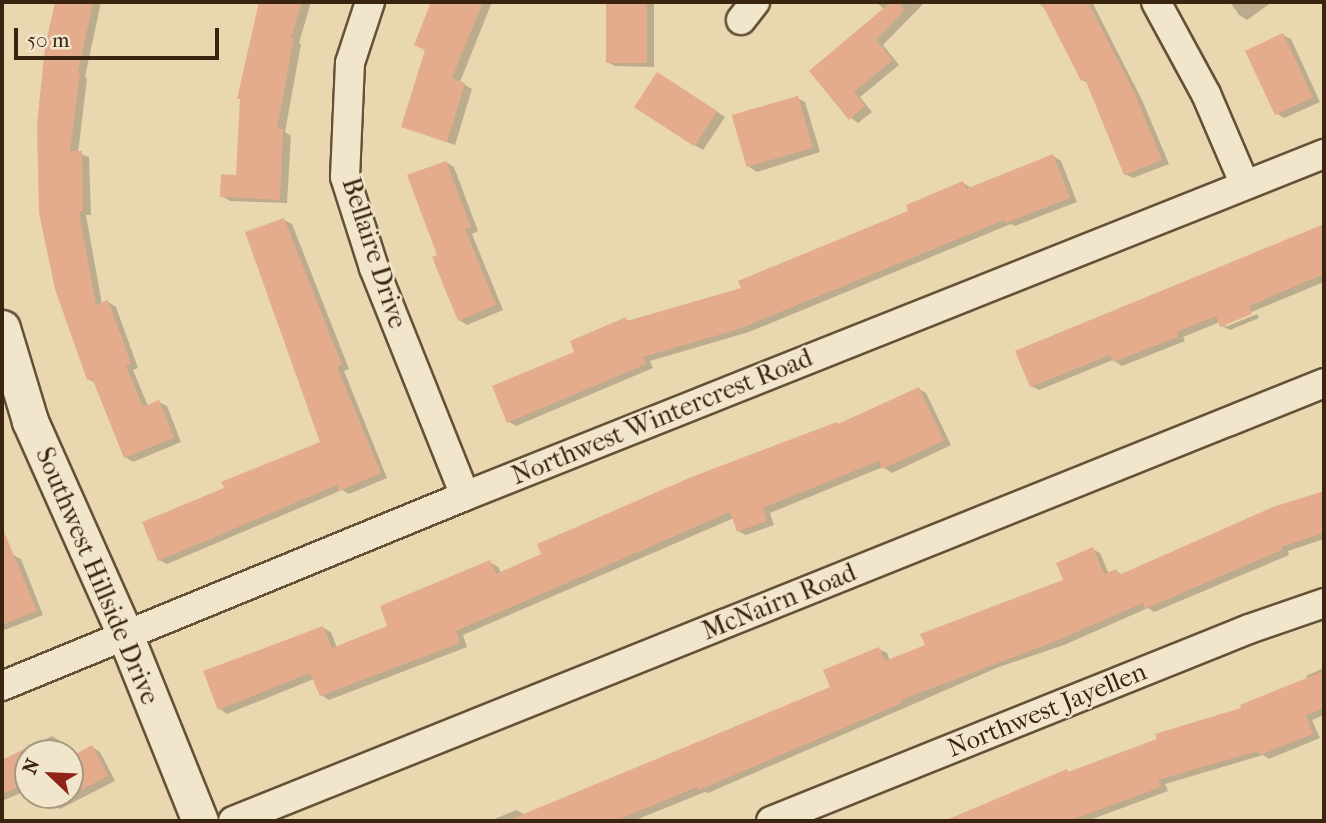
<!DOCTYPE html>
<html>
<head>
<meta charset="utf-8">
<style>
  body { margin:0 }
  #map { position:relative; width:1326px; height:823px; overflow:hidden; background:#e9d7b0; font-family:"IM FELL French Canon",serif }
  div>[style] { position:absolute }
  .shadow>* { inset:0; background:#0003 }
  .building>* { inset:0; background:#e4ac8c; transform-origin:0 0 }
  .roads { filter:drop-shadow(2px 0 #645137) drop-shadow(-2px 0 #645137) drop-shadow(0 2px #645137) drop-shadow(0 -2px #645137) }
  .minor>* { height:28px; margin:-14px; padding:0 14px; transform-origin:14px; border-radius:14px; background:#f1e5cc }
  .tertiary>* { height:35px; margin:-17.5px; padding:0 17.5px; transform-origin:17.5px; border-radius:17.5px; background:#f1e5cc }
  span { translate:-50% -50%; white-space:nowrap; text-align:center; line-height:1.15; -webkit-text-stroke:5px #f1e5cc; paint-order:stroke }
  .street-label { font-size:26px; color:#38240f }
  .frame { position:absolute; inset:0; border:4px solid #38240f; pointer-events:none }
  .north { position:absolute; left:14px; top:739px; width:70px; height:70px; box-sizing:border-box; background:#f1e5cc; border:2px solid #a79880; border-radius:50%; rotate:293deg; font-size:19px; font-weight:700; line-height:28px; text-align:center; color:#38240f }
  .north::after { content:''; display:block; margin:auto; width:24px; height:32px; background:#8f2418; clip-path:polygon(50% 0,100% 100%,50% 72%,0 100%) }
  .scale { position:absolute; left:14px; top:28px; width:205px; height:32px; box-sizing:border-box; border:4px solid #38240f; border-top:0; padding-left:9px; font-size:21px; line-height:24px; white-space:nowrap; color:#38240f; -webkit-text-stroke:5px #f1e5cc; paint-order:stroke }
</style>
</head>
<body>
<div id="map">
  <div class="shadow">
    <i style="clip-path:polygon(57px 2px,101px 2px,85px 77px,87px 79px,78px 153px,89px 157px,91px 215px,86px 215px,102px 304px,108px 302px,116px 307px,138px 368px,133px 370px,148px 406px,159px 402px,167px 406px,181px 442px,133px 462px,125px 457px,96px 383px,88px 379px,47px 47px)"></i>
    <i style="clip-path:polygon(260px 2px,311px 2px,299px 43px,301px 44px,285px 132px,291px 136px,287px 203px,230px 201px,222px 196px,238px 177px,242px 100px,239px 98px)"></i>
    <i style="clip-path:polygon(433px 2px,492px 2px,460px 82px,472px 89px,455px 145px,403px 127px,427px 50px,416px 44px)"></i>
    <i style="clip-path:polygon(607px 2px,654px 2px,654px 67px,615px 66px,607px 62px)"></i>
    <i style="clip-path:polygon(876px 2px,925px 2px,883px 45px,899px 65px,860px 97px,872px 112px,858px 123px,851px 118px,812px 71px,885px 10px)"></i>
    <i style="clip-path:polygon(1038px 2px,1092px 2px,1142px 100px,1169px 164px,1133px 178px,1125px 174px,1089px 84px,1082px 80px,1048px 12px)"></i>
    <i style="clip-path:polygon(1230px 2px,1272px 2px,1247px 20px,1239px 15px)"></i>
    <i style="clip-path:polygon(1283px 35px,1291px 39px,1320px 102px,1284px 118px,1276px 113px)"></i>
    <i style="clip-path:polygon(666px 78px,725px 117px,703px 150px,696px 146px)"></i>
    <i style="clip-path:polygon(797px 98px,805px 102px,820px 152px,757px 172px,749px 167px)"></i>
    <i style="clip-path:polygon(1053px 156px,1061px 161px,1077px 202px,1015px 226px,1011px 224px,749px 332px,650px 361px,653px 368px,516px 426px,509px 422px,577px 353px,626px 319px,631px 322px,743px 289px,910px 212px,963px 183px,972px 188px)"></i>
    <i style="clip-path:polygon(446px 162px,454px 167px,478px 231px,472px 234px,503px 310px,467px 325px,459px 320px,439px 256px)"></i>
    <i style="clip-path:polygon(284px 220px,292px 224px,349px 369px,344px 371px,387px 478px,349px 494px,342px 490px,167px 564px,159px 560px,226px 489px,322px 443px)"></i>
    <i style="clip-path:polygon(1324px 227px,1324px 282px,1225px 323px,1225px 327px,1257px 314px,1259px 318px,1230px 330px,1222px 326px,1220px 322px,1183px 337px,1185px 341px,1122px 366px,1113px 360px,1039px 390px,1031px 386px,1018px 352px)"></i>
    <i style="clip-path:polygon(919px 389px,926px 393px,951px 445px,892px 473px,883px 467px,770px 513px,774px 525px,746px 535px,738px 531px,734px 518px,463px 635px,467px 647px,329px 700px,321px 695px,314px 679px,227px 714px,220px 709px,323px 628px,331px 632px,337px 648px,390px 627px,490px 562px,498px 567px,501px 573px)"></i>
    <i style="clip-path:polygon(1324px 493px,1324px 539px,1288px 551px,1289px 555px,1154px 612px,1148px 608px,1064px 645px,999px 667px,708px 793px,705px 792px,633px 821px,490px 821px,516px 810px,525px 815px,832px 688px,879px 649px,887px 653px,890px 661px,927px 646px,1065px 581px,1092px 549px,1100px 553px,1109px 574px,1116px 571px,1123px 575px,1272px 509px)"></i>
    <i style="clip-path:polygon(13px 555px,21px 559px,43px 615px,2px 631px,2px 559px)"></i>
    <i style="clip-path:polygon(1324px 668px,1324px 715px,1312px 720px,1320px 738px,1269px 759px,1263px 755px,1165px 784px,1168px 791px,1087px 821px,945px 821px,1067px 771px,1071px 773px,1244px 710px,1308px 680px,1306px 676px)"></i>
    <i style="clip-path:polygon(52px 736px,60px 741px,66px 753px,28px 753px,28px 790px,2px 801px,2px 757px,7px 760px)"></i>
    <i style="clip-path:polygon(92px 747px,100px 752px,115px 781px,60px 809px,53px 804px,48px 795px,70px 795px,70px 758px)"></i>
  </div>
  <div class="building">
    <i style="clip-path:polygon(55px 2px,93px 2px,78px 72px,80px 73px,70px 151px,82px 151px,83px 211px,79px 212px,96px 305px,108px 300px,131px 364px,126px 366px,143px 407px,159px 400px,174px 438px,124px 458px,92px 378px,87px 380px,55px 289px,39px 213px,37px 125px,45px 47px)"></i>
    <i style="clip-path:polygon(259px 2px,302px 2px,291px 38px,294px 38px,277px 129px,283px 129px,280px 200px,220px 197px,221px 174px,236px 175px,240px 99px,237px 99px)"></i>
    <i style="clip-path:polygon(431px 2px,483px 2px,452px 78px,465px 83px,447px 142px,401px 127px,425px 50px,414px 45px)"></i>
    <i style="left:606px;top:2px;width:41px;height:61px"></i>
    <i style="clip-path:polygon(891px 2px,898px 2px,905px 10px,876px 40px,893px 60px,854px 92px,865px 106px,849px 120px,809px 71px)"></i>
    <i style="clip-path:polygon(1041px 2px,1088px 2px,1135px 94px,1162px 160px,1124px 175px,1085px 79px,1081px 81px)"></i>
    <i style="left:1283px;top:33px;width:71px;height:42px;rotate:65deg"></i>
    <i style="left:657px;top:72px;width:72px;height:42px;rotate:33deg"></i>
    <i style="left:798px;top:96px;width:54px;height:69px;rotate:74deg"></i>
    <i style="clip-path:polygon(1053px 154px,1070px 198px,1006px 223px,1004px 220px,739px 329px,643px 357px,646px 364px,507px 423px,492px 386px,574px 352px,570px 341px,626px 317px,627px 321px,741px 288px,738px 281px,908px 211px,906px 205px,963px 181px,966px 189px)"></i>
    <i style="clip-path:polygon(446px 161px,471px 227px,465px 229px,496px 305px,458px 321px,432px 257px,437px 255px,407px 175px)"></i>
    <i style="clip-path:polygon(284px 218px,342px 365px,337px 367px,381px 473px,339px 491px,337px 485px,158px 561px,142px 522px,224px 488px,221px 482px,320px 442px,245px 232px)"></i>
    <i style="clip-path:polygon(1324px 224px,1324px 274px,1249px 306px,1252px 314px,1220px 327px,1216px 316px,1177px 332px,1178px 337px,1113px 362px,1110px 355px,1030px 387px,1015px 351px)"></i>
    <i style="clip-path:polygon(919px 387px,944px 441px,882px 469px,879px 461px,763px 508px,767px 521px,737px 532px,730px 512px,456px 631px,460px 643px,320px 696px,310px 673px,218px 710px,203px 671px,323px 626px,332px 648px,387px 626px,380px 606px,490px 560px,496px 574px,541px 554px,537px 544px,694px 476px,837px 422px,838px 424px)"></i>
    <i style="clip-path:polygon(1324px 491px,1324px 533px,1281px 547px,1282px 550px,1145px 609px,1143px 603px,1056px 641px,901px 700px,902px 703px,699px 790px,697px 787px,615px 821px,507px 821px,830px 687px,823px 670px,879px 647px,885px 661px,925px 645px,920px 634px,1063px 580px,1056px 563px,1093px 547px,1104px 574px,1116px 569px,1119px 575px,1273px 507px)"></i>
    <i style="clip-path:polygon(2px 527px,37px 611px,2px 625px)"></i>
    <i style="clip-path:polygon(1324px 671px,1324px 708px,1306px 715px,1313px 734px,1260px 755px,1258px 751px,1158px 780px,1161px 787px,1069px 821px,944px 821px,1067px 769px,1068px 772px,1157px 739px,1155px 734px,1241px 708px,1240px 705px)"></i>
    <i style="clip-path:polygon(92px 745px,108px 776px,70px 796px,70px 757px)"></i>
    <i style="clip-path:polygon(28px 747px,28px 783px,2px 794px,2px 760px)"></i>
  </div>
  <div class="roads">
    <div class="minor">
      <i style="left:370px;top:2px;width:64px;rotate:108.2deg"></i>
      <i style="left:350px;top:63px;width:114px;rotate:92.5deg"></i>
      <i style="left:345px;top:177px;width:96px;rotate:72.3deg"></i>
      <i style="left:374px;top:268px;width:245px;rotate:68.2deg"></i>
      <i style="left:1156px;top:2px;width:105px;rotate:61.5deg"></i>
      <i style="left:1206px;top:94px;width:99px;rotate:66.8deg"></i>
      <i style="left:741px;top:20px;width:23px;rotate:-52deg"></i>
      <i style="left:2px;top:686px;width:500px;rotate:-22.31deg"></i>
      <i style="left:465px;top:496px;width:925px;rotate:-21.71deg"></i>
      <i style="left:233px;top:821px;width:1176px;rotate:-21.87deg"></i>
      <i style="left:771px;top:821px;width:515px;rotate:-21.88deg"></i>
      <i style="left:1249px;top:629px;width:79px;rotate:-19.1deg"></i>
    </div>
    <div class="tertiary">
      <i style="left:2px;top:328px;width:97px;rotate:73.2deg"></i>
      <i style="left:30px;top:421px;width:236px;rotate:66deg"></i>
      <i style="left:126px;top:637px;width:198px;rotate:68.1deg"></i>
    </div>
  </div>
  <div class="street-label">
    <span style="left:374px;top:253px;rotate:72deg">Bellaire Drive</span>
    <span style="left:662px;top:417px;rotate:-22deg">Northwest Wintercrest Road</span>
    <span style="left:97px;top:576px;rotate:67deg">Southwest Hillside Drive</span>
    <span style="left:779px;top:602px;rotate:-22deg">McNairn Road</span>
    <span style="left:1047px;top:710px;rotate:-22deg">Northwest Jayellen</span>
  </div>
  <div class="frame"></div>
  <div class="north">N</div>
  <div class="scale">50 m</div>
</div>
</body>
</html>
